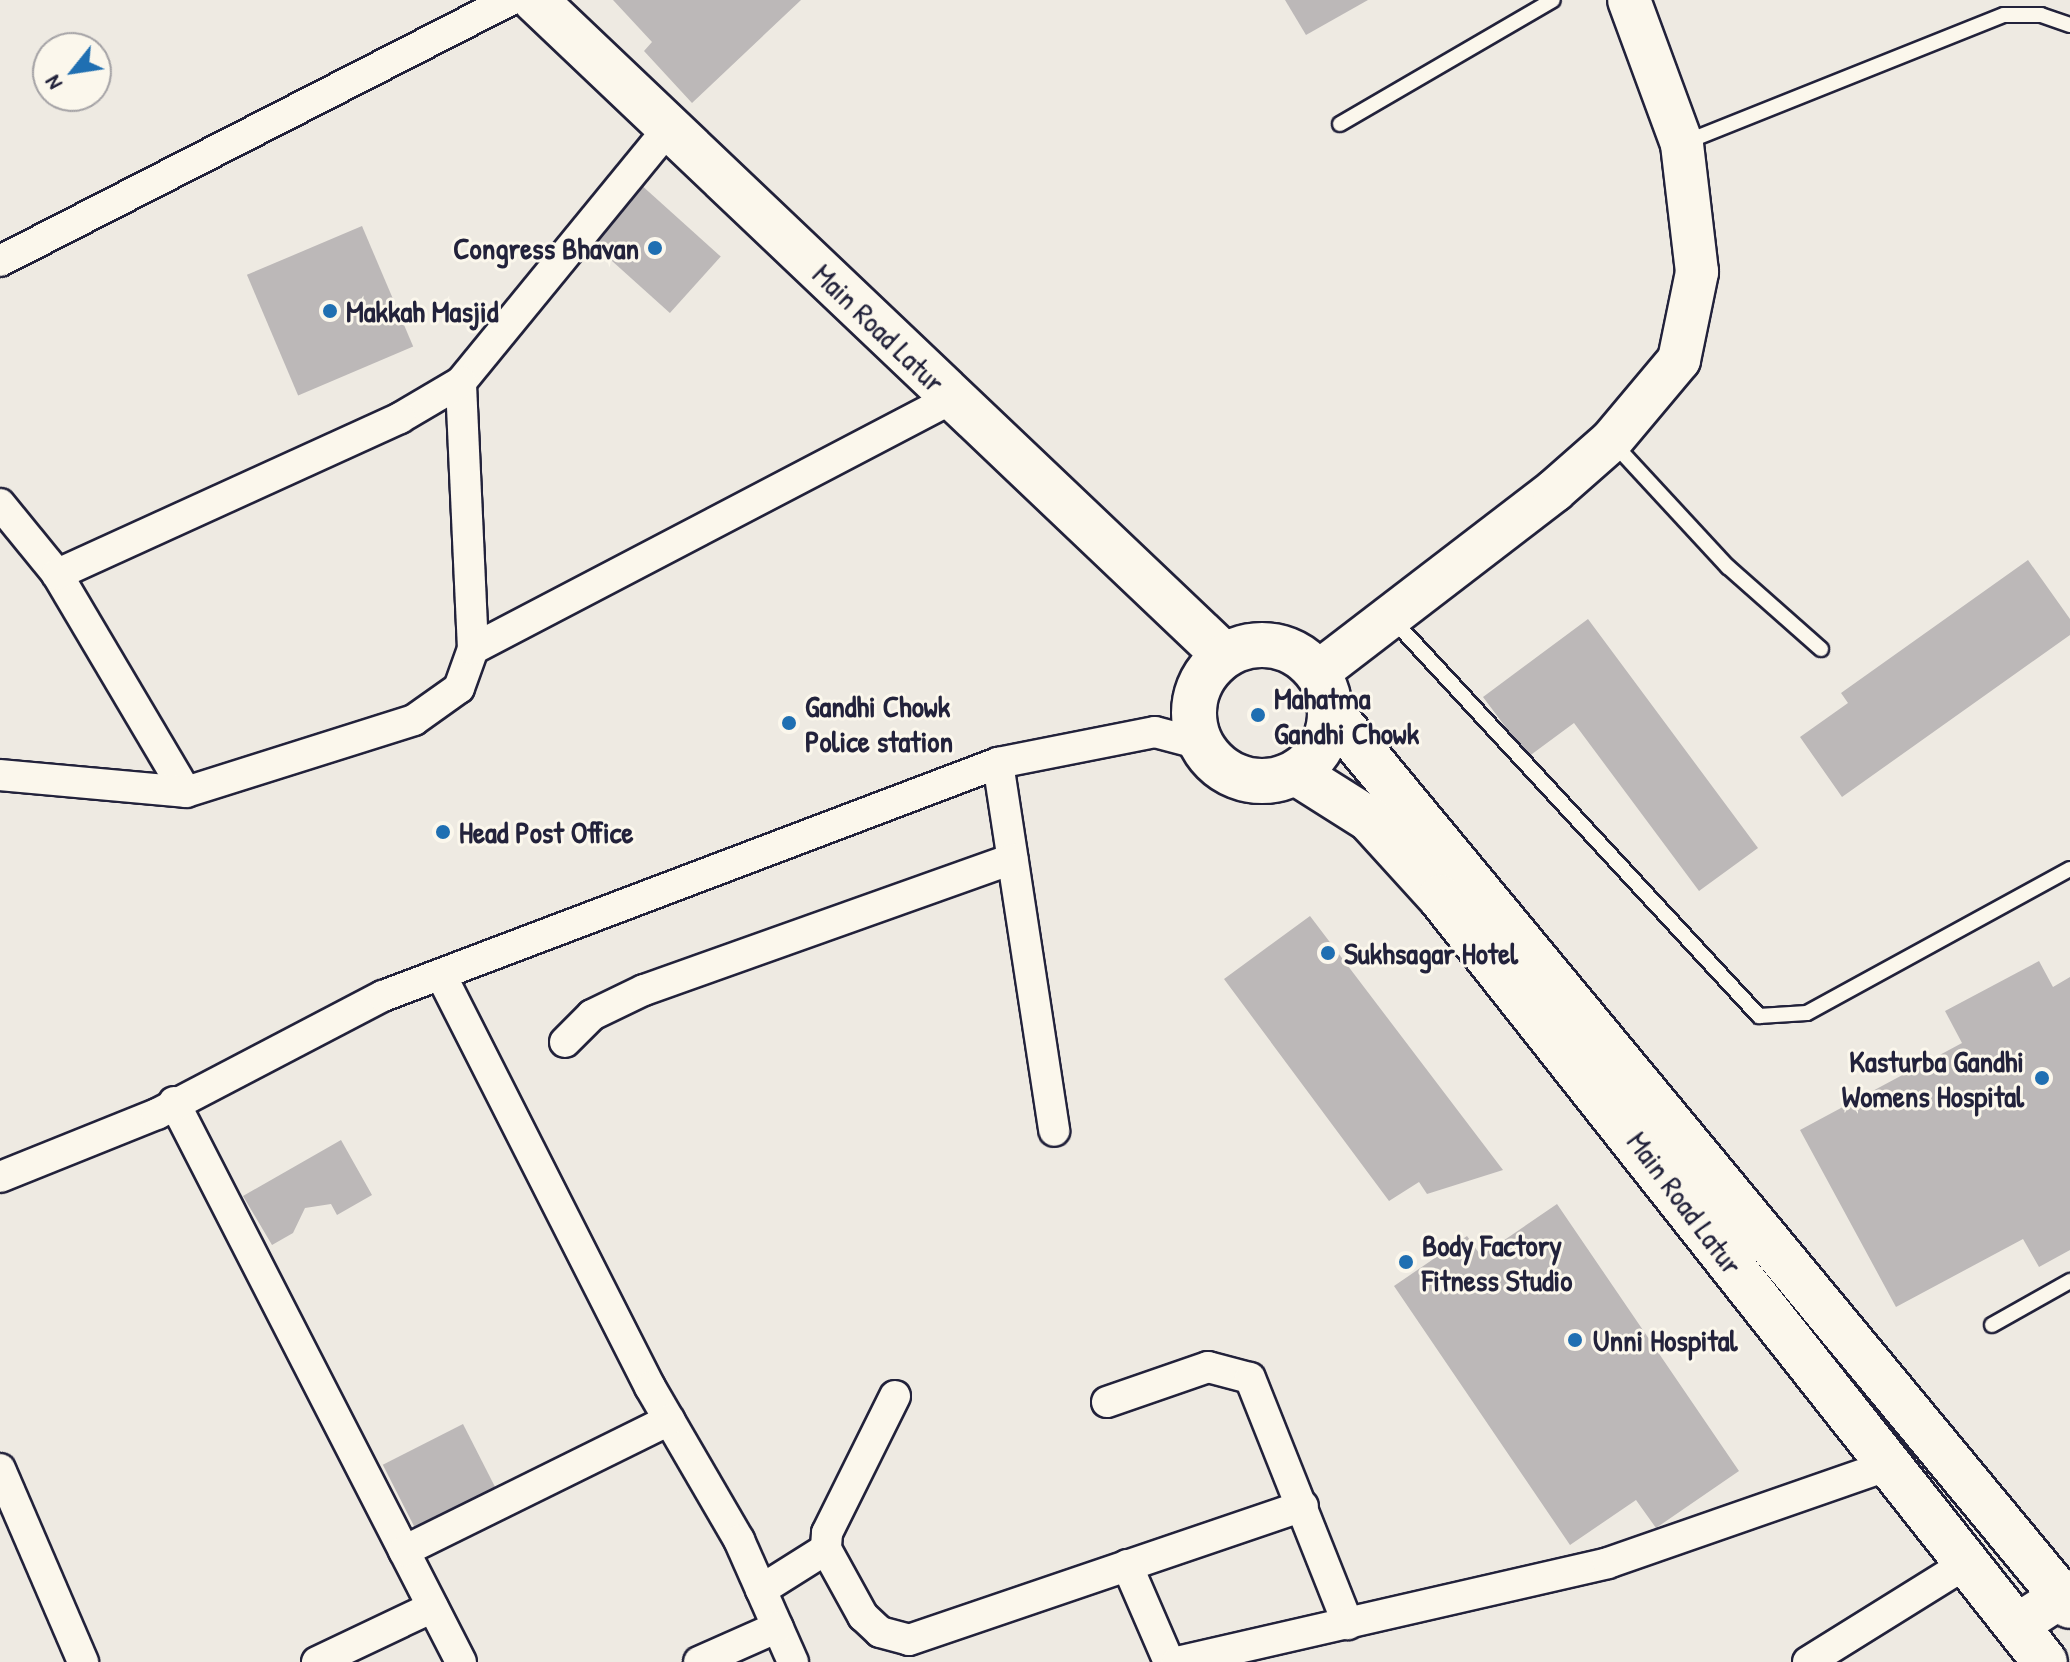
<!DOCTYPE html>
<html>
<head>
<meta charset="utf-8">
<style>
  body { margin:0 }
  #map { position:relative; width:2070px; height:1662px; overflow:hidden; background:#eeeae2; font-family:"Patrick Hand",sans-serif }
  div>[style] { position:absolute }
  .building>* { inset:0; background:#bcb8b8; transform-origin:0 0 }
  .roads { filter:drop-shadow(2px 0 #22223b) drop-shadow(-2px 0 #22223b) drop-shadow(0 2px #22223b) drop-shadow(0 -2px #22223b) }
  .lane>* { height:14px; margin:-7px; padding:0 7px; transform-origin:7px; border-radius:7px; background:#fbf7ec }
  .street>* { height:30px; margin:-15px; padding:0 15px; transform-origin:15px; border-radius:15px; background:#fbf7ec }
  .secondary>* { height:42px; margin:-21px; padding:0 21px; transform-origin:21px; border-radius:21px; background:#fbf7ec }
  .primary>* { height:44px; margin:-22px; padding:0 22px; transform-origin:22px; border-radius:22px; background:#fbf7ec }
  .primary>.ring { margin:-22px; padding:0; box-sizing:content-box; background:none; border:44px solid #fbf7ec; border-radius:50% }
  .dots>* { width:22px; height:22px; translate:-50% -50%; box-sizing:border-box; border:4px solid #fbf7ec; border-radius:50% }
  span { translate:-50% -50%; white-space:nowrap; text-align:center; line-height:1.15; -webkit-text-stroke:6px #fbf7ec; paint-order:stroke }
  .poi-label { font-size:30px; color:#22223b; font-weight:700 }
  .right { translate:-100% -50%; text-align:right }
  .left { translate:0 -50%; text-align:left }
  .street-label { font-size:30px; color:#22223b }
  .north { position:absolute; left:32px; top:32px; width:80px; height:80px; box-sizing:border-box; background:#fbf7ec; border:2px solid #a4a2a5; border-radius:50%; rotate:240deg; font-size:22px; font-weight:700; line-height:32px; text-align:center; color:#22223b }
  .north::after { content:''; display:block; margin:auto; width:28px; height:36px; background:#1f6fb2; clip-path:polygon(50% 0,100% 100%,50% 72%,0 100%) }
</style>
</head>
<body>
<div id="map">
  <div class="building">
    <i style="clip-path:polygon(613px 0,801px 0,692px 103px,644px 51px,652px 42px)"></i>
    <i style="clip-path:polygon(1285px 0,1368px 0,1306px 35px)"></i>
    <i style="left:639px;top:183px;width:110px;height:76px;rotate:42deg"></i>
    <i style="left:362px;top:226px;width:131px;height:125px;rotate:67deg"></i>
    <i style="clip-path:polygon(2028px 560px,2070px 619px,2070px 635px,1842px 797px,1800px 737px,1848px 703px,1841px 693px)"></i>
    <i style="clip-path:polygon(1588px 619px,1758px 848px,1699px 891px,1574px 723px,1528px 757px,1483px 697px)"></i>
    <i style="clip-path:polygon(1310px 916px,1503px 1170px,1427px 1194px,1419px 1182px,1389px 1201px,1224px 979px)"></i>
    <i style="clip-path:polygon(2039px 961px,2053px 987px,2070px 977px,2070px 1250px,2039px 1267px,2023px 1239px,1896px 1307px,1800px 1130px,1962px 1043px,1945px 1011px)"></i>
    <i style="clip-path:polygon(341px 1140px,372px 1195px,337px 1215px,331px 1204px,305px 1208px,293px 1233px,272px 1245px,243px 1196px)"></i>
    <i style="clip-path:polygon(1557px 1204px,1739px 1471px,1656px 1528px,1636px 1500px,1570px 1545px,1394px 1286px,1467px 1236px,1481px 1256px)"></i>
    <i style="left:463px;top:1424px;width:76px;height:90px;rotate:63deg"></i>
  </div>
  <div class="roads">
    <div class="lane">
      <i style="left:1340px;top:124px;width:246px;rotate:-30.2deg"></i>
      <i style="left:1686px;top:142px;width:342px;rotate:-21.8deg"></i>
      <i style="left:2004px;top:15px;width:37px"></i>
      <i style="left:2041px;top:15px;width:31px;rotate:19deg"></i>
      <i style="left:1614px;top:444px;width:168px;rotate:47.2deg"></i>
      <i style="left:1728px;top:567px;width:124px;rotate:41.4deg"></i>
      <i style="left:1394px;top:621px;width:538px;rotate:47.26deg"></i>
      <i style="left:1759px;top:1016px;width:48px;rotate:-3.6deg"></i>
      <i style="left:1807px;top:1013px;width:300px;rotate:-28.7deg"></i>
      <i style="left:1992px;top:1325px;width:90px;rotate:-29.4deg"></i>
    </div>
    <div class="street">
      <i style="left:0;top:261px;width:573px;rotate:-27.1deg"></i>
      <i style="left:461px;top:382px;width:328px;rotate:-50.7deg"></i>
      <i style="left:0;top:504px;width:90px;rotate:50.8deg"></i>
      <i style="left:57px;top:574px;width:253px;rotate:59.4deg"></i>
      <i style="left:186px;top:792px;width:239px;rotate:-17.5deg"></i>
      <i style="left:414px;top:720px;width:55px;rotate:-35.4deg"></i>
      <i style="left:459px;top:688px;width:41px;rotate:-70.3deg"></i>
      <i style="left:473px;top:649px;width:267px;rotate:-92.6deg"></i>
      <i style="left:461px;top:382px;width:71px;rotate:149.5deg"></i>
      <i style="left:400px;top:418px;width:377px;rotate:155.5deg"></i>
      <i style="left:473px;top:649px;width:542px;rotate:-27.61deg"></i>
      <i style="left:998px;top:763px;width:372px;rotate:81.3deg"></i>
      <i style="left:0;top:775px;width:187px;rotate:5.2deg"></i>
      <i style="left:442px;top:977px;width:460px;rotate:63.1deg"></i>
      <i style="left:650px;top:1387px;width:177px;rotate:59.8deg"></i>
      <i style="left:739px;top:1540px;width:133px;rotate:66.1deg"></i>
      <i style="left:565px;top:1042px;width:38px;rotate:-45deg"></i>
      <i style="left:592px;top:1015px;width:58px;rotate:-25.7deg"></i>
      <i style="left:644px;top:990px;width:391px;rotate:-19.6deg"></i>
      <i style="left:174px;top:1102px;width:629px;rotate:62.86deg"></i>
      <i style="left:0;top:1177px;width:169px;rotate:-21.9deg"></i>
      <i style="left:157px;top:1114px;width:255px;rotate:-27.6deg"></i>
      <i style="left:383px;top:996px;width:658px;rotate:-20.75deg"></i>
      <i style="left:998px;top:763px;width:160px;rotate:-11.2deg"></i>
      <i style="left:1155px;top:732px;width:47px;rotate:14.9deg"></i>
      <i style="left:895px;top:1396px;width:153px;rotate:116.4deg"></i>
      <i style="left:827px;top:1533px;width:16px;rotate:94deg"></i>
      <i style="left:826px;top:1549px;width:77px;rotate:61.1deg"></i>
      <i style="left:863px;top:1616px;width:23px;rotate:43deg"></i>
      <i style="left:880px;top:1632px;width:30px;rotate:15deg"></i>
      <i style="left:909px;top:1640px;width:416px;rotate:-18.8deg"></i>
      <i style="left:1107px;top:1402px;width:107px;rotate:-19.1deg"></i>
      <i style="left:1208px;top:1367px;width:43px;rotate:14.7deg"></i>
      <i style="left:1250px;top:1378px;width:265px;rotate:68.3deg"></i>
      <i style="left:0;top:1469px;width:210px;rotate:66.7deg"></i>
      <i style="left:404px;top:1551px;width:296px;rotate:-26.3deg"></i>
      <i style="left:1127px;top:1565px;width:106px;rotate:66.6deg"></i>
      <i style="left:761px;top:1590px;width:77px;rotate:-32.2deg"></i>
      <i style="left:317px;top:1662px;width:128px;rotate:-25.4deg"></i>
      <i style="left:699px;top:1662px;width:86px;rotate:-23.9deg"></i>
      <i style="left:1177px;top:1662px;width:442px;rotate:-12.9deg"></i>
      <i style="left:1608px;top:1563px;width:294px;rotate:-19.2deg"></i>
      <i style="left:1808px;top:1662px;width:184px;rotate:-31.9deg"></i>
    </div>
    <div class="secondary">
      <i style="left:1317px;top:673px;width:299px;rotate:-37.5deg"></i>
      <i style="left:1554px;top:491px;width:76px;rotate:-41.3deg"></i>
      <i style="left:1611px;top:441px;width:106px;rotate:-50deg"></i>
      <i style="left:1679px;top:360px;width:90px;rotate:-78.4deg"></i>
      <i style="left:1697px;top:272px;width:129px;rotate:-96.7deg"></i>
      <i style="left:1682px;top:144px;width:153px;rotate:-110.2deg"></i>
      <i style="left:2016px;top:1626px;width:64px;rotate:-32.9deg"></i>
    </div>
    <div class="primary">
      <i style="left:535px;top:0;width:951px;rotate:43.55deg"></i>
      <i class="ring" style="left:1194px;top:645px;width:92px;height:92px"></i>
      <i style="left:1330px;top:711px;width:1161px;rotate:50.42deg"></i>
      <i style="left:1296px;top:773px;width:86px;rotate:32.2deg"></i>
      <i style="left:1369px;top:819px;width:105px;rotate:47.7deg"></i>
      <i style="left:1440px;top:897px;width:975px;rotate:51.66deg"></i>
    </div>
  </div>
  <div class="dots">
    <i style="left:655px;top:248px;background:#1f6fb2"></i>
    <i style="left:330px;top:311px;background:#1f6fb2"></i>
    <i style="left:1258px;top:715px;background:#1f6fb2"></i>
    <i style="left:789px;top:723px;background:#1f6fb2"></i>
    <i style="left:443px;top:832px;background:#1f6fb2"></i>
    <i style="left:1328px;top:953px;background:#1f6fb2"></i>
    <i style="left:2042px;top:1078px;background:#1f6fb2"></i>
    <i style="left:1406px;top:1262px;background:#1f6fb2"></i>
    <i style="left:1575px;top:1340px;background:#1f6fb2"></i>
  </div>
  <div class="poi-label">
    <span class="right" style="left:639px;top:248px">Congress Bhavan</span>
    <span class="left" style="left:346px;top:311px">Makkah Masjid</span>
    <span class="left" style="left:1274px;top:715px">Mahatma<br>Gandhi Chowk</span>
    <span class="left" style="left:805px;top:723px">Gandhi Chowk<br>Police station</span>
    <span class="left" style="left:459px;top:832px">Head Post Office</span>
    <span class="left" style="left:1344px;top:953px">Sukhsagar Hotel</span>
    <span class="right" style="left:2024px;top:1078px">Kasturba Gandhi<br>Womens Hospital</span>
    <span class="left" style="left:1422px;top:1262px">Body Factory<br>Fitness Studio</span>
    <span class="left" style="left:1593px;top:1340px">Unni Hospital</span>
  </div>
  <div class="street-label">
    <span style="left:879px;top:328px;rotate:44deg">Main Road Latur</span>
    <span style="left:1685px;top:1203px;rotate:53deg">Main Road Latur</span>
  </div>
  <div class="north">N</div>
</div>
</body>
</html>
